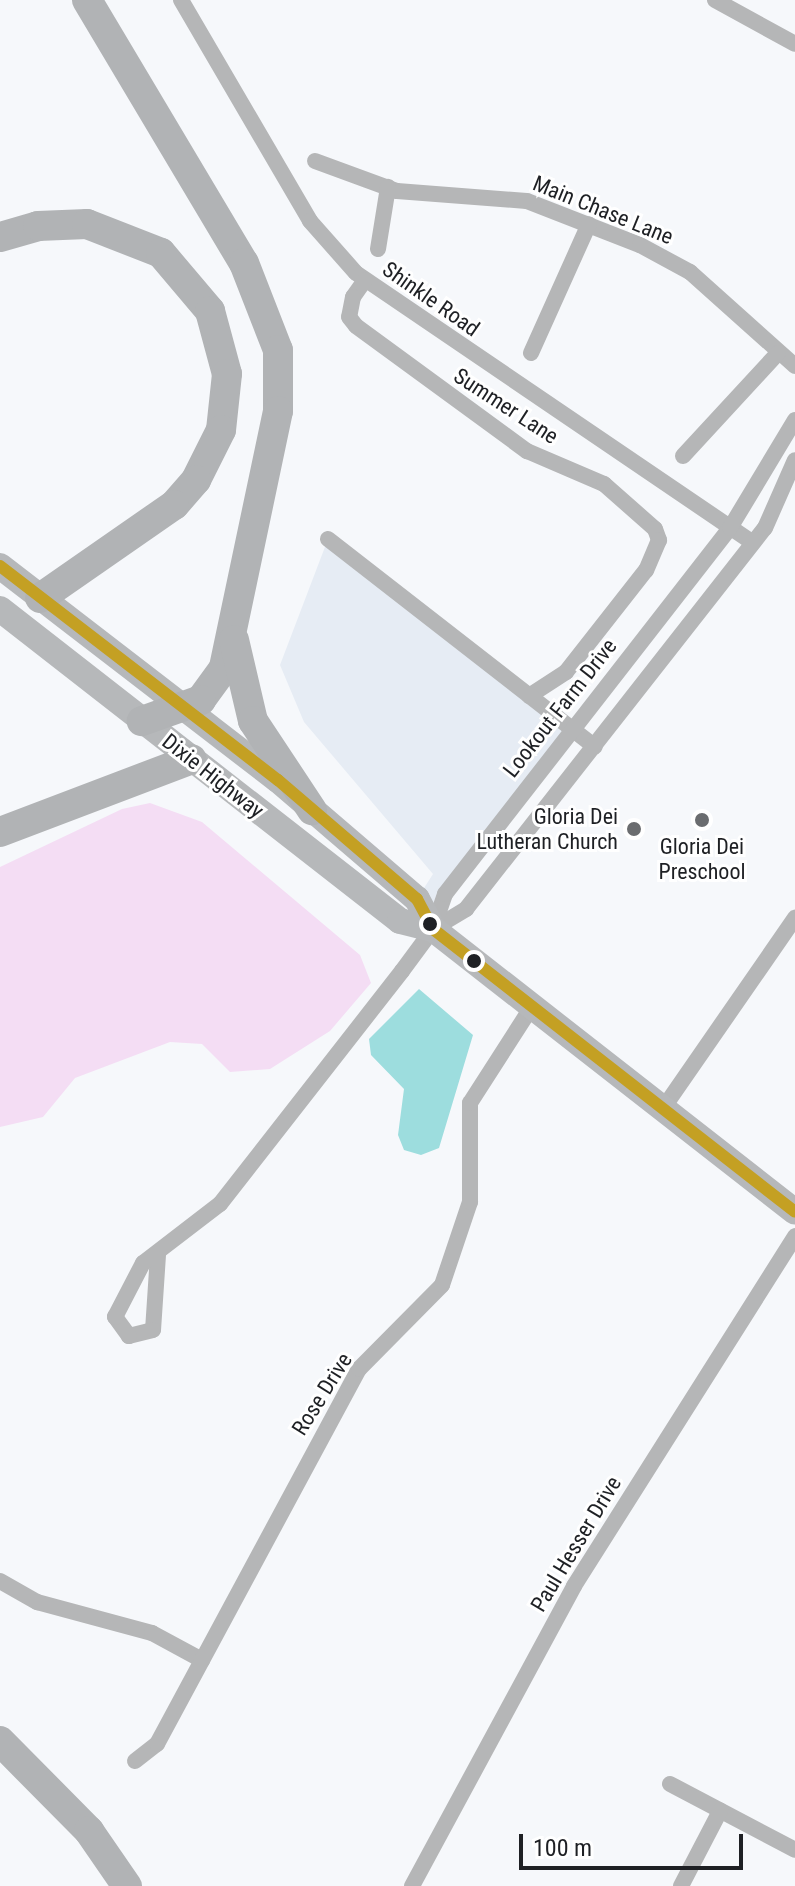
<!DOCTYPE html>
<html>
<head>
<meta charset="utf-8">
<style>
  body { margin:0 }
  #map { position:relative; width:795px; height:1886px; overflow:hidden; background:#f6f8fb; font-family:"Roboto Condensed",sans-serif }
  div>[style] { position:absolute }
  .built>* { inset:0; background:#e6ecf4 }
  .green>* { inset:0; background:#f4ddf4 }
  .water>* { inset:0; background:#9dddde }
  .street>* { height:16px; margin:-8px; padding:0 8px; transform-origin:8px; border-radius:8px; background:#b5b6b7 }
  .primary>* { height:26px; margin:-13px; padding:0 13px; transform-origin:13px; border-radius:13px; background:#b6b8ba }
  .highway>* { height:30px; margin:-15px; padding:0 15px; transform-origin:15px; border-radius:15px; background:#b1b3b5 }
  .bus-1>* { height:12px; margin:-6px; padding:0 6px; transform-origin:6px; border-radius:6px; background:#c4a023 }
  .dots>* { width:22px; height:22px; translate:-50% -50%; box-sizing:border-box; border:4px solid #fff; border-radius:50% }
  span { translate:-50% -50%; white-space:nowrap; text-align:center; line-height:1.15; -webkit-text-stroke:6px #fff; paint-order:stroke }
  .street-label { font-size:22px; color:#1e2024 }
  .poi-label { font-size:22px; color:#1e2024 }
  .right { translate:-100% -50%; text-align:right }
  .scale { position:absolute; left:519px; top:1834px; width:224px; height:36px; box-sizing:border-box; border:4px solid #1e2024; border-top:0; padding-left:10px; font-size:24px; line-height:28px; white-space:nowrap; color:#1e2024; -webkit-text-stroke:6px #fff; paint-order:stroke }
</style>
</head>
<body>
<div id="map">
  <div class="built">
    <i style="clip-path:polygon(328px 539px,571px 728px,445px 894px,433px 929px,417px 899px,433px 874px,304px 722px,280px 665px)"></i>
  </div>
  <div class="green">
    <i style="clip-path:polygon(150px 803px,202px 822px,360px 955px,371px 983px,330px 1031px,270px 1069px,230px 1072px,202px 1044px,170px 1042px,75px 1078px,43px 1117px,0 1127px,0 867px,122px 809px)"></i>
  </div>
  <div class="water">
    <i style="clip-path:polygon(419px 989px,473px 1035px,439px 1148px,421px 1155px,404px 1150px,398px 1135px,404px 1089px,371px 1055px,369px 1039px)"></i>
  </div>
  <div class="street">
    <i style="left:181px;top:0;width:256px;rotate:59.7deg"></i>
    <i style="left:310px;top:221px;width:69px;rotate:48.5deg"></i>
    <i style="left:356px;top:273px;width:477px;rotate:34.2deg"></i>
    <i style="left:715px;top:0;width:91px;rotate:28.8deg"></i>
    <i style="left:315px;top:161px;width:87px;rotate:20.1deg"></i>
    <i style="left:397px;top:191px;width:130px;rotate:4.4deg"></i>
    <i style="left:527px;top:201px;width:121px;rotate:21.3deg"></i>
    <i style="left:640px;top:245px;width:57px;rotate:28.4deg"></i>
    <i style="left:690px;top:272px;width:141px;rotate:41.8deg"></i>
    <i style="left:378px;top:249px;width:63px;rotate:-80.8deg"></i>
    <i style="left:365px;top:280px;width:21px;rotate:125deg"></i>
    <i style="left:353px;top:297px;width:20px;rotate:101deg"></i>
    <i style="left:349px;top:317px;width:11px;rotate:52deg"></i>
    <i style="left:356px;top:326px;width:212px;rotate:36.2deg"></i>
    <i style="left:527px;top:451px;width:84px;rotate:23.2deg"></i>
    <i style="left:604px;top:484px;width:68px;rotate:41.4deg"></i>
    <i style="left:655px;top:529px;width:12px;rotate:70deg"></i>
    <i style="left:659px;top:540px;width:33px;rotate:113deg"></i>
    <i style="left:646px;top:570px;width:130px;rotate:128.1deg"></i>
    <i style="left:566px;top:672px;width:44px;rotate:147deg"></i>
    <i style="left:531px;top:353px;width:141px;rotate:-65.8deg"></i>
    <i style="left:683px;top:456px;width:140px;rotate:-47.3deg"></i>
    <i style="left:328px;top:539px;width:338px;rotate:37.9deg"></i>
    <i style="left:433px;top:929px;width:39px;rotate:-31deg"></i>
    <i style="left:466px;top:909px;width:484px;rotate:-51.9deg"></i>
    <i style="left:765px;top:528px;width:74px;rotate:-66.2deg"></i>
    <i style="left:662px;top:1110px;width:234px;rotate:-55.3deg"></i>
    <i style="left:158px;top:1255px;width:75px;rotate:93.8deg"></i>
    <i style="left:153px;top:1330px;width:25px;rotate:166deg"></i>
    <i style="left:129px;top:1336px;width:24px;rotate:-126deg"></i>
    <i style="left:115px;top:1317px;width:61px;rotate:-62.6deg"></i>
    <i style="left:143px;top:1263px;width:97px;rotate:-37.5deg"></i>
    <i style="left:220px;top:1204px;width:296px;rotate:-52deg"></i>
    <i style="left:402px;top:971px;width:52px;rotate:-53.6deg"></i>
    <i style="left:433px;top:929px;width:37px;rotate:-71deg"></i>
    <i style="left:445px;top:894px;width:464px;rotate:-52.1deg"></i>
    <i style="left:730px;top:528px;width:126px;rotate:-59deg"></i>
    <i style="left:0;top:1581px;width:43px;rotate:29.6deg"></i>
    <i style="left:37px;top:1602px;width:119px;rotate:15.1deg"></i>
    <i style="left:152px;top:1633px;width:57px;rotate:28.4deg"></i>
    <i style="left:135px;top:1761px;width:28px;rotate:-38deg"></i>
    <i style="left:157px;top:1744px;width:426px;rotate:-61.7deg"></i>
    <i style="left:359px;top:1369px;width:118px;rotate:-45.3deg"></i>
    <i style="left:442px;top:1285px;width:88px;rotate:-71.4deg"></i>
    <i style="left:470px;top:1202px;width:99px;rotate:-90deg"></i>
    <i style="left:470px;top:1103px;width:113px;rotate:-57.3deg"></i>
    <i style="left:670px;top:1784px;width:141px;rotate:27.8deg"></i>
    <i style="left:412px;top:1886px;width:341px;rotate:-61.6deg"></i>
    <i style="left:574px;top:1586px;width:414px;rotate:-57.7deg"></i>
    <i style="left:681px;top:1886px;width:85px;rotate:-62.5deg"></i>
  </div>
  <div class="primary">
    <i style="left:0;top:566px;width:351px;rotate:37.6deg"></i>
    <i style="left:278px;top:780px;width:183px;rotate:40.6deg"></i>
    <i style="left:417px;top:899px;width:34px;rotate:62deg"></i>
    <i style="left:433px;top:929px;width:459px;rotate:38deg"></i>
    <i style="left:0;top:609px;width:507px;rotate:37.95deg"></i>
    <i style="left:400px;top:921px;width:34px;rotate:14deg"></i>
  </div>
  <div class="highway">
    <i style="left:87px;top:0;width:306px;rotate:59.2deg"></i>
    <i style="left:244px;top:263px;width:93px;rotate:68.7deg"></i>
    <i style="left:278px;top:350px;width:61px;rotate:90deg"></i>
    <i style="left:278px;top:411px;width:263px;rotate:101.9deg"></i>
    <i style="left:224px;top:668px;width:39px;rotate:126deg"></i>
    <i style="left:201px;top:700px;width:63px;rotate:160.4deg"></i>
    <i style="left:0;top:237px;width:40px;rotate:-16deg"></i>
    <i style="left:38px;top:226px;width:49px;rotate:-2.3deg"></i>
    <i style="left:87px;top:224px;width:79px;rotate:21.4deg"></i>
    <i style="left:161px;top:253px;width:76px;rotate:49.8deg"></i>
    <i style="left:210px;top:311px;width:65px;rotate:74.9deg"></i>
    <i style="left:227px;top:374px;width:56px;rotate:96.1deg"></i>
    <i style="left:221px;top:430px;width:56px;rotate:116.6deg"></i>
    <i style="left:196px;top:480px;width:33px;rotate:131deg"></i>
    <i style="left:174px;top:505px;width:163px;rotate:145.2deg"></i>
    <i style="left:234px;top:640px;width:83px;rotate:76.8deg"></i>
    <i style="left:253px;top:721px;width:107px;rotate:56.5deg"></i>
    <i style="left:0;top:832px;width:205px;rotate:-20.8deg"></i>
    <i style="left:0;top:1741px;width:127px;rotate:45.3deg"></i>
    <i style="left:89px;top:1831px;width:67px;rotate:55.4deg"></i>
  </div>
  <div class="bus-1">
    <i style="left:0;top:566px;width:351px;rotate:37.6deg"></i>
    <i style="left:278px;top:780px;width:183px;rotate:40.6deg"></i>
    <i style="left:417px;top:899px;width:34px;rotate:62deg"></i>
    <i style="left:433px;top:929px;width:459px;rotate:38deg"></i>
  </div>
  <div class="dots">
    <i style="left:702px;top:820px;background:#6a6c6f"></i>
    <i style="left:634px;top:829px;background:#6a6c6f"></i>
    <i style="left:430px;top:924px;background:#1e2024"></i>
    <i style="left:474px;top:961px;background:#1e2024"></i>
  </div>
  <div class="street-label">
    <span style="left:603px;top:210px;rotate:22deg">Main Chase Lane</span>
    <span style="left:431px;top:299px;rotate:35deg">Shinkle Road</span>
    <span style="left:506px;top:406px;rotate:33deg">Summer Lane</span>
    <span style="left:560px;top:708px;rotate:-52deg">Lookout Farm Drive</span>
    <span style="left:213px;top:776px;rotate:38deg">Dixie Highway</span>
    <span style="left:322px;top:1394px;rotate:-58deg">Rose Drive</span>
    <span style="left:576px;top:1544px;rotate:-59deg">Paul Hesser Drive</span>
  </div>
  <div class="poi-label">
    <span class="right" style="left:618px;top:829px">Gloria Dei<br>Lutheran Church</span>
    <span style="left:702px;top:859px">Gloria Dei<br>Preschool</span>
  </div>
  <div class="scale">100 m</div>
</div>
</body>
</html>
